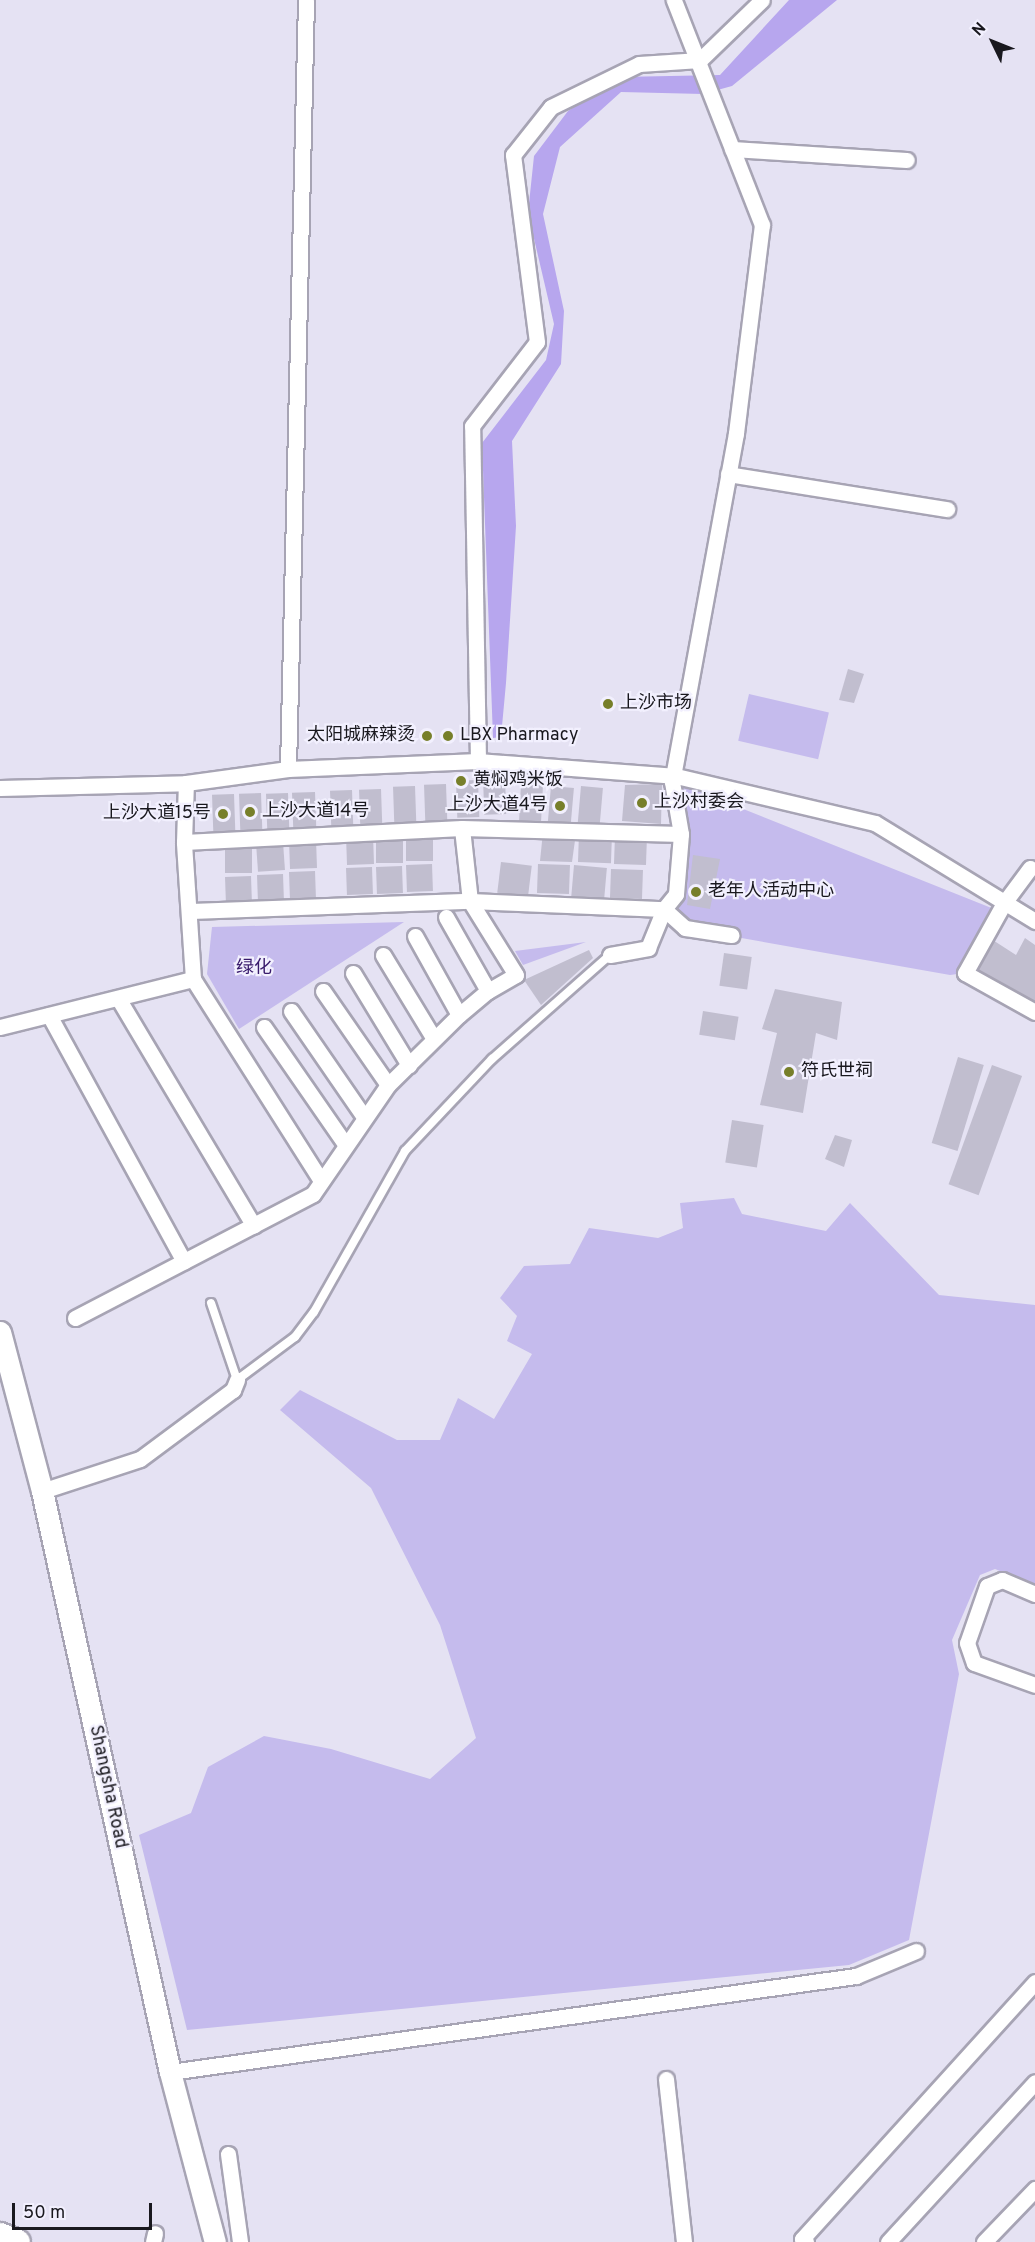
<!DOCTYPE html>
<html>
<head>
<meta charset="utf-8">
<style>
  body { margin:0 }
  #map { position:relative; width:1035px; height:2242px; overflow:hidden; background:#e5e2f3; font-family:Overpass,"Noto Sans SC",sans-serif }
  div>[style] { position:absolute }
  .green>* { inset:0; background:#c5bbed; transform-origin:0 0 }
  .water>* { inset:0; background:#b7a6ee }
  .building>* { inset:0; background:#c1becf; transform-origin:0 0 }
  .roads { filter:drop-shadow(2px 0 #a7a4b4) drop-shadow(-2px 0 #a7a4b4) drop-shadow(0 2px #a7a4b4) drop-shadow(0 -2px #a7a4b4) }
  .lane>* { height:8px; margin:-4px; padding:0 4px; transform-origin:4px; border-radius:4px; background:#fff }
  .street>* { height:15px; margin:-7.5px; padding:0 7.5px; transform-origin:7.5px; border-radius:7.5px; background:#fff }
  .secondary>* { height:21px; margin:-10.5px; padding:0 10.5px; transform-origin:10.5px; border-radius:10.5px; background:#fff }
  .primary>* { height:24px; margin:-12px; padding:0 12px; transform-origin:12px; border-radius:12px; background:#fff }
  .dots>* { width:16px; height:16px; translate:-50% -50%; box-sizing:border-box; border:3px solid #f2f0fe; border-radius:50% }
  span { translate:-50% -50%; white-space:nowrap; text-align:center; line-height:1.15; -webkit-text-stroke:4.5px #f2f0fe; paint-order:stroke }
  .poi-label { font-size:18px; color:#19181e }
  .left { translate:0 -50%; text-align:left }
  .right { translate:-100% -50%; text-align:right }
  .park-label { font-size:18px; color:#381a6c }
  .street-label { font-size:18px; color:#19181e }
  .north { position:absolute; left:963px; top:12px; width:60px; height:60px; -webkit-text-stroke:4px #f2f0fe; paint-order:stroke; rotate:313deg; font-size:16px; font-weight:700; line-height:24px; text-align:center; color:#19181e }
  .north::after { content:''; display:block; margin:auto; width:21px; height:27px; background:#19181e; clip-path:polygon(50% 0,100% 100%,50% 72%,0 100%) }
  .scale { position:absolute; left:12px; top:2203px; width:140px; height:27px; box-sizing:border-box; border:3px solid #19181e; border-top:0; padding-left:8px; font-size:18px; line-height:21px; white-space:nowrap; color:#19181e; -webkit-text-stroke:4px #f2f0fe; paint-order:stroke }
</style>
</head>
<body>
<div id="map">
  <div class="green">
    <i style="left:749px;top:694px;width:82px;height:48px;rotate:13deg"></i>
    <i style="clip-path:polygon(678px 783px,999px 911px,965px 973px,950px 975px,685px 928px,664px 909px,676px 894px)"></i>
    <i style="clip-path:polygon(404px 922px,239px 1029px,207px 974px,212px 927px)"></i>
    <i style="clip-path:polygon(586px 942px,523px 965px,515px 951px)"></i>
    <i style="clip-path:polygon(734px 1198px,742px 1214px,826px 1231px,850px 1203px,939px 1295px,1035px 1305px,1035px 1585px,995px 1569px,980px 1575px,952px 1640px,959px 1674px,909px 1940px,849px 1965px,187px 2030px,139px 1835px,191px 1813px,208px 1767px,264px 1736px,331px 1749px,430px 1779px,476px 1738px,440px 1625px,371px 1488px,280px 1410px,300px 1390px,397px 1440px,440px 1440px,458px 1398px,494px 1419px,532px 1354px,507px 1341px,517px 1316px,500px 1298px,524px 1266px,570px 1264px,589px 1228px,658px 1238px,683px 1228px,680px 1203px)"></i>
  </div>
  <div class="water">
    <i style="clip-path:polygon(789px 0,837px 0,732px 86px,703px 94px,621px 92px,560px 147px,543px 214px,564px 311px,561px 364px,512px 441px,516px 526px,506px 683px,501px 737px,493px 738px,482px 443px,546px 360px,554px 324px,528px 213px,534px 156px,568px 111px,620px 77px,720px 75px)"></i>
  </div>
  <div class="building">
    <i style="clip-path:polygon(848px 669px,864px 674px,854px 703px,839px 700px)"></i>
    <i style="left:505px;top:777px;width:37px;height:22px;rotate:88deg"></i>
    <i style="left:478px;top:780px;width:37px;height:22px;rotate:88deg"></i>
    <i style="left:446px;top:784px;width:38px;height:22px;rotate:88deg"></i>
    <i style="left:521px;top:784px;width:22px;height:37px;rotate:3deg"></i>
    <i style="clip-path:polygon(662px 784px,661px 824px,622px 821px,625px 785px)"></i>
    <i style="left:415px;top:786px;width:37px;height:22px;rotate:88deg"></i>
    <i style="left:551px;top:786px;width:23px;height:37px;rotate:5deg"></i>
    <i style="left:581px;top:786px;width:22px;height:38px;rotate:5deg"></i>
    <i style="left:381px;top:789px;width:37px;height:22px;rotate:88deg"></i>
    <i style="left:352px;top:790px;width:38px;height:22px;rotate:88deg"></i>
    <i style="left:315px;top:792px;width:37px;height:23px;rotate:88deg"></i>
    <i style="left:261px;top:793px;width:37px;height:22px;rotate:88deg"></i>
    <i style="left:288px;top:793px;width:37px;height:22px;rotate:88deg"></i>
    <i style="left:234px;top:794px;width:38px;height:22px;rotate:88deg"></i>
    <i style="clip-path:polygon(543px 832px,576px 833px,572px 862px,540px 861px)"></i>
    <i style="left:433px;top:833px;width:28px;height:27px;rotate:90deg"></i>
    <i style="left:579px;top:833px;width:33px;height:29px;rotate:2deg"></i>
    <i style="left:403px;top:834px;width:29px;height:27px;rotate:90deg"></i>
    <i style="left:373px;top:835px;width:29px;height:27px;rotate:88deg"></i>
    <i style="left:615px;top:835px;width:32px;height:29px;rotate:2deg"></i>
    <i style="left:316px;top:839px;width:29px;height:27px;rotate:88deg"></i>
    <i style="left:283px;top:842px;width:28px;height:27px;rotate:86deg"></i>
    <i style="left:252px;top:844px;width:29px;height:27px;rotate:90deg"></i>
    <i style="clip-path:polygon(693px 855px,720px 859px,710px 909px,687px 905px)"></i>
    <i style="left:501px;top:862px;width:31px;height:31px;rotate:7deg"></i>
    <i style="left:432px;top:864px;width:27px;height:26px;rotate:88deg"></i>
    <i style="left:538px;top:864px;width:32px;height:29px;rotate:2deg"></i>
    <i style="left:574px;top:865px;width:33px;height:31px;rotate:5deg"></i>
    <i style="left:402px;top:866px;width:27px;height:26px;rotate:88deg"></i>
    <i style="left:372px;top:867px;width:27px;height:26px;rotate:88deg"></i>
    <i style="left:611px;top:869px;width:32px;height:29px;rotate:2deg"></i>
    <i style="left:315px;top:871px;width:27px;height:26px;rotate:88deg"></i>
    <i style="left:283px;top:874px;width:26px;height:26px;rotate:88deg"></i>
    <i style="left:251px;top:876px;width:26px;height:26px;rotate:88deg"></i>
    <i style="clip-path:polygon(985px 935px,1016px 955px,1025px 938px,1035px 945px,1035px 1012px,965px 973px)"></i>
    <i style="clip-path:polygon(589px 950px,593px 958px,541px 1005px,524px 980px)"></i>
    <i style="left:724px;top:953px;width:28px;height:33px;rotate:8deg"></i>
    <i style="clip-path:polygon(775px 989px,842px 1002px,837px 1040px,816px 1033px,803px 1113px,760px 1105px,777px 1033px,762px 1029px)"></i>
    <i style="left:703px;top:1011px;width:36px;height:24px;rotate:9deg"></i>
    <i style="left:958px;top:1057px;width:27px;height:90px;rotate:17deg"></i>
    <i style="left:992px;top:1065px;width:32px;height:127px;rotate:20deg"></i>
    <i style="left:732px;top:1120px;width:32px;height:43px;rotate:9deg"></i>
    <i style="clip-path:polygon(835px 1135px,852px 1140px,844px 1167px,825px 1159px)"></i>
  </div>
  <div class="roads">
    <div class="lane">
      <i style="left:211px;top:1303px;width:81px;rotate:71.3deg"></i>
      <i style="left:237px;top:1380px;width:72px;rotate:-36.6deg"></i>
      <i style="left:295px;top:1337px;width:31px;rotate:-53deg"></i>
      <i style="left:314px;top:1312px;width:185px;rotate:-60.5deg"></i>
      <i style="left:405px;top:1151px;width:127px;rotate:-46.6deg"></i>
      <i style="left:492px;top:1059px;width:157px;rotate:-41.4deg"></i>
    </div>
    <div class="street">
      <i style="left:732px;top:149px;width:175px;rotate:3.6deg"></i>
      <i style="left:728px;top:474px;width:222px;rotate:9.1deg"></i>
      <i style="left:478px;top:761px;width:335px;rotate:-91deg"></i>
      <i style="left:472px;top:426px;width:106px;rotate:-52.3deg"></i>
      <i style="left:537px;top:342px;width:189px;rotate:-97.3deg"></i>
      <i style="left:513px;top:155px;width:61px;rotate:-51.6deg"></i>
      <i style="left:551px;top:107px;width:98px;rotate:-26deg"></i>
      <i style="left:639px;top:64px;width:61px;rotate:-3.8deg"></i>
      <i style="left:700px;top:60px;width:86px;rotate:-44.1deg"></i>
      <i style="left:288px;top:769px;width:769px;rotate:-88.66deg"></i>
      <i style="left:0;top:788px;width:186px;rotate:-1.5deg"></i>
      <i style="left:186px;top:783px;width:103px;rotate:-7.8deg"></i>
      <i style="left:288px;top:769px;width:190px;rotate:-2.4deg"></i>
      <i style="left:478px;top:761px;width:199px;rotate:4.3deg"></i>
      <i style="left:676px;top:776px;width:204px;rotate:13.3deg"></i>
      <i style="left:875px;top:823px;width:188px;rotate:31.5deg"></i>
      <i style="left:184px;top:842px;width:278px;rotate:-2.9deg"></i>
      <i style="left:462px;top:828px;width:219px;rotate:1.6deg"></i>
      <i style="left:1030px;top:868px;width:44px;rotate:126.6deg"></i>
      <i style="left:1004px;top:903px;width:80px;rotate:119.1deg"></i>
      <i style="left:965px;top:973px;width:80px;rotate:29.1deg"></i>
      <i style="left:191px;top:911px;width:279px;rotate:-2.1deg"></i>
      <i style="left:470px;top:901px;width:194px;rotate:2.4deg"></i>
      <i style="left:664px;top:909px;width:28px;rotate:42deg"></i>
      <i style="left:685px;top:928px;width:47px;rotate:8.7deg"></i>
      <i style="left:446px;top:917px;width:85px;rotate:60.4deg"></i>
      <i style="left:415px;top:936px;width:90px;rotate:60.9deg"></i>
      <i style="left:383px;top:955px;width:98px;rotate:58.7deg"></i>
      <i style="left:610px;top:955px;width:39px;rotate:-10deg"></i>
      <i style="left:648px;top:948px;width:42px;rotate:-67.7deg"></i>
      <i style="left:664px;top:909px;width:19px;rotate:-51deg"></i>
      <i style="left:676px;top:894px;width:60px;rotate:-85.2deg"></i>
      <i style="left:681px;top:834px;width:53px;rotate:-99.8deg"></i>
      <i style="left:672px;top:782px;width:355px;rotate:-79.6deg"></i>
      <i style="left:736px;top:433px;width:210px;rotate:-82.9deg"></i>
      <i style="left:762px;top:225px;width:242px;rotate:-111.4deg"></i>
      <i style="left:353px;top:973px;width:108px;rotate:58.7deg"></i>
      <i style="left:193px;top:979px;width:239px;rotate:57.6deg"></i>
      <i style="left:323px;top:991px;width:114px;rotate:55.3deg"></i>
      <i style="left:118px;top:998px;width:265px;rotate:59.2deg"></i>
      <i style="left:291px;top:1011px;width:129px;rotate:55.4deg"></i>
      <i style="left:49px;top:1015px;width:281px;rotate:61.3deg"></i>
      <i style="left:0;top:1027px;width:199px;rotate:-14deg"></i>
      <i style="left:193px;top:979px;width:137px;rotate:-93.8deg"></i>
      <i style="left:184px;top:842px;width:59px;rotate:-88.1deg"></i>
      <i style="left:264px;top:1027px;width:142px;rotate:55.3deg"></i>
      <i style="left:75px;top:1318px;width:268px;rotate:-27.5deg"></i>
      <i style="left:313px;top:1194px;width:132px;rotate:-55.5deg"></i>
      <i style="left:388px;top:1085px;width:100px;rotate:-44.6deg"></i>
      <i style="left:459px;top:1015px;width:38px;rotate:-40deg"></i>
      <i style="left:488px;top:991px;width:32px;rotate:-30deg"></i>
      <i style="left:516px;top:975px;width:87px;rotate:-121.9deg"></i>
      <i style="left:470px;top:901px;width:73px;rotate:-96.3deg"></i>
      <i style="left:42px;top:1491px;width:103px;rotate:-18.1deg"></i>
      <i style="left:140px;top:1459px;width:116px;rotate:-36.6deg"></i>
      <i style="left:233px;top:1390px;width:11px;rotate:-68deg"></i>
      <i style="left:1035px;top:1594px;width:36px;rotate:-157deg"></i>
      <i style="left:1002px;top:1580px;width:16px;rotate:158deg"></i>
      <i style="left:987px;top:1586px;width:60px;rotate:109.3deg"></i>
      <i style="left:967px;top:1643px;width:21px;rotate:71deg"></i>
      <i style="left:974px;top:1663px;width:65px;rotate:19.8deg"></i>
      <i style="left:170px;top:2072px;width:693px;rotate:-7.97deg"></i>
      <i style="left:856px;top:1976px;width:65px;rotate:-22.6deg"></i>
      <i style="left:666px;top:2079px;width:164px;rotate:83.7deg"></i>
      <i style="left:228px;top:2154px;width:89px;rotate:82.2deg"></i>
      <i style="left:153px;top:2242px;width:9px;rotate:-77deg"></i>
      <i style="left:806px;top:2242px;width:5px;rotate:-143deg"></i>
      <i style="left:802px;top:2239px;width:347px;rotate:-47.8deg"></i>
      <i style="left:888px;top:2242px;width:217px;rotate:-47.4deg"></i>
      <i style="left:984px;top:2242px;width:74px;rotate:-46.1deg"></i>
    </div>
    <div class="secondary">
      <i style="left:0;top:1332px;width:164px;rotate:75.2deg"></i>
      <i style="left:42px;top:1491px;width:595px;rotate:77.58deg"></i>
      <i style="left:170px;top:2072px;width:176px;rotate:75.2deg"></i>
    </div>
    <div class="primary">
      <i style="left:0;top:2235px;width:19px;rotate:21deg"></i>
    </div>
  </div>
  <div class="dots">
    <i style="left:608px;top:704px;background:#777f2a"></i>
    <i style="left:427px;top:736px;background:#777f2a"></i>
    <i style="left:448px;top:736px;background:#777f2a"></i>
    <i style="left:461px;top:781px;background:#777f2a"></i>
    <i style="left:642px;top:803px;background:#777f2a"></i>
    <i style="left:560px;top:806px;background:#777f2a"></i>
    <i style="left:250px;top:812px;background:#777f2a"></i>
    <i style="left:223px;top:814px;background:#777f2a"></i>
    <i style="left:696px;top:892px;background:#777f2a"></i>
    <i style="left:789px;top:1072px;background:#777f2a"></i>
  </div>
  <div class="poi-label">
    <span class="left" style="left:620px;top:704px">上沙市场</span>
    <span class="right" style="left:415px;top:736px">太阳城麻辣烫</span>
    <span class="left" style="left:460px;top:736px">LBX Pharmacy</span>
    <span class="left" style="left:473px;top:781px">黄焖鸡米饭</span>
    <span class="left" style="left:654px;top:803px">上沙村委会</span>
    <span class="right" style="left:548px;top:806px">上沙大道4号</span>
    <span class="left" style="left:262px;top:812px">上沙大道14号</span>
    <span class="right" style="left:211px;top:814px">上沙大道15号</span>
    <span class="left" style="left:708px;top:892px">老年人活动中心</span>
    <span class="left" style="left:801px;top:1072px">符氏世祠</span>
  </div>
  <div class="park-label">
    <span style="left:254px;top:969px">绿化</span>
  </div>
  <div class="street-label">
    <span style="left:107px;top:1787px;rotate:78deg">Shangsha Road</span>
  </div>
  <div class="north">N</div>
  <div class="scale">50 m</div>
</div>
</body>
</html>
